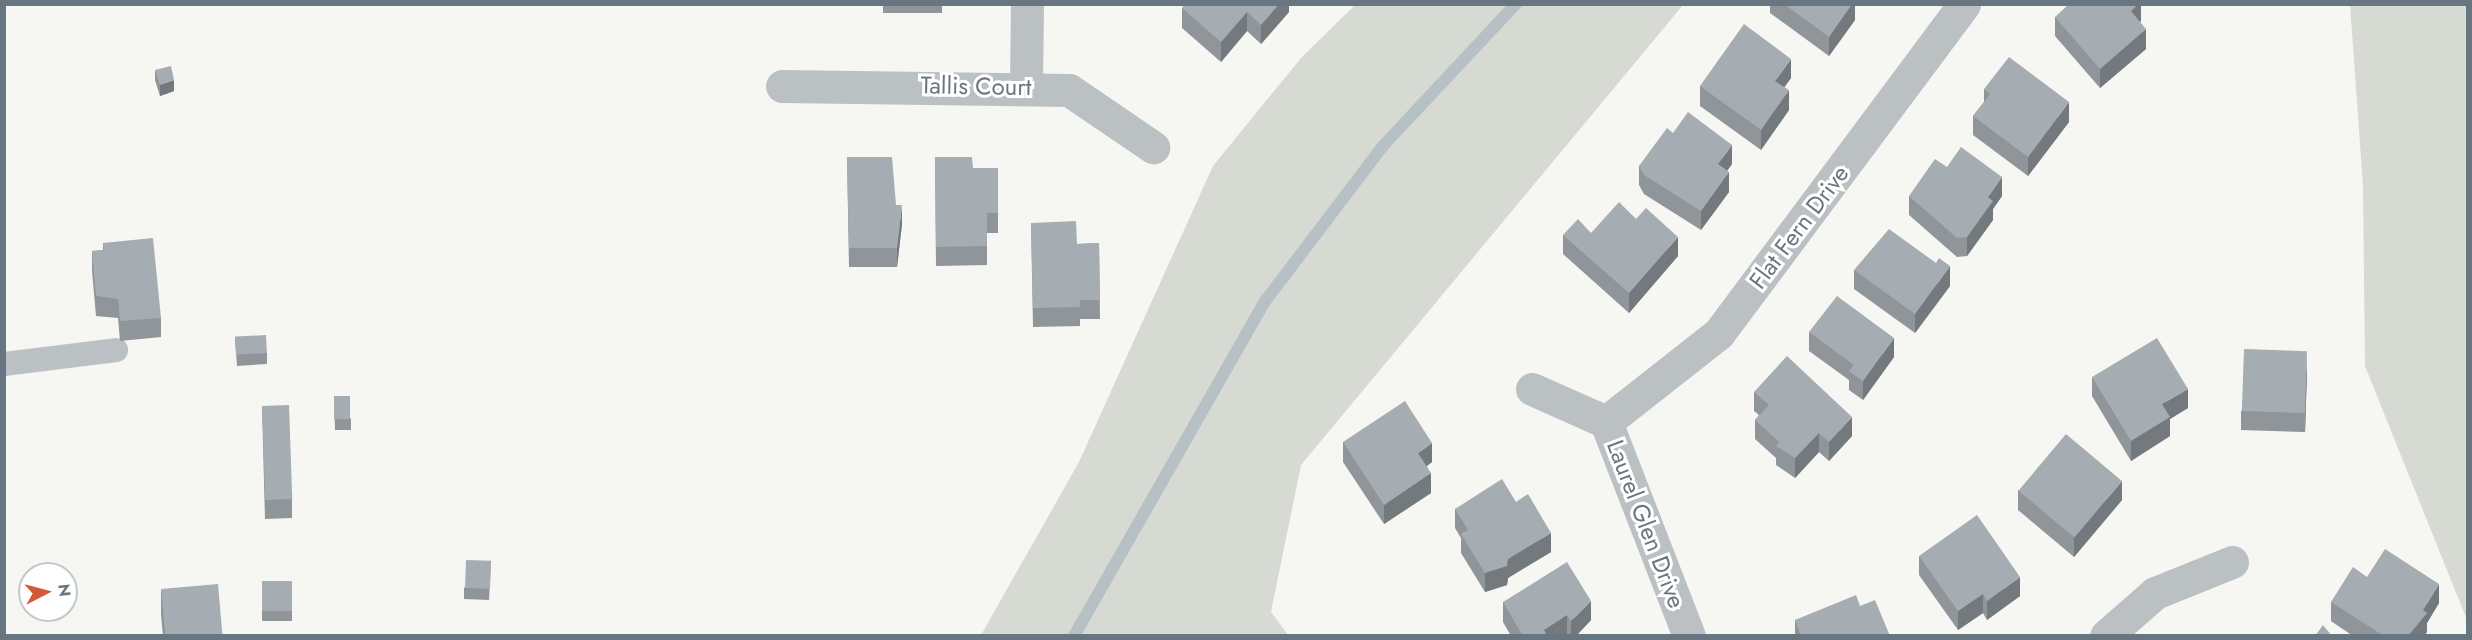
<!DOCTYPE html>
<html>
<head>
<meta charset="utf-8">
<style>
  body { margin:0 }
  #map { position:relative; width:2472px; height:640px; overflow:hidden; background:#f6f6f3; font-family:Jost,sans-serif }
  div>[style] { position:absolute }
  .green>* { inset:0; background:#d6dad3 }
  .stream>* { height:12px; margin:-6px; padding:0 6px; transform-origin:6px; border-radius:6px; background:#b7c1c5 }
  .service>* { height:24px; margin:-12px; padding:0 12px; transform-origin:12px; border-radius:12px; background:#bbc0c3 }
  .minor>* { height:33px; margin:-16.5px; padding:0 16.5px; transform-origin:16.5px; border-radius:16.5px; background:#bbc0c3 }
  .wall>* { inset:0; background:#8f9599; transform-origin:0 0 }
  .shaded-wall>* { inset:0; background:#74797d }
  .building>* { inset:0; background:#a6adb2; transform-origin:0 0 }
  span { translate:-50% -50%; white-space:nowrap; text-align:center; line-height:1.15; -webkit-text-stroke:6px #fff; paint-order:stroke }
  .street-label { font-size:24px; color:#687681 }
  .frame { position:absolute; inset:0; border:6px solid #687681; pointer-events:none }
  .north { position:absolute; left:18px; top:562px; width:60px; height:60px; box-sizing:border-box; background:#fff; border:2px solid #c3c8cd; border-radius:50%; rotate:84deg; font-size:16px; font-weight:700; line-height:24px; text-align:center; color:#687681 }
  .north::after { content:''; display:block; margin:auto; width:21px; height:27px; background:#d25a38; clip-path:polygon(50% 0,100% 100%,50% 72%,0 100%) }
</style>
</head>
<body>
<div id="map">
  <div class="green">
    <i style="clip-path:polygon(1356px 4px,1683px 5px,1301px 465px,1271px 612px,1288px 635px,981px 635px,1079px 462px,1213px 166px,1301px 58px)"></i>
    <i style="clip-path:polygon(2350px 5px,2467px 5px,2467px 620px,2365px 366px,2363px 186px)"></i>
  </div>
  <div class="stream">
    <i style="left:1074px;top:636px;width:387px;rotate:-60.3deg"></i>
    <i style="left:1266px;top:300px;width:192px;rotate:-52.8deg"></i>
    <i style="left:1382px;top:147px;width:196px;rotate:-46.9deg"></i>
  </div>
  <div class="service">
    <i style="left:4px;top:364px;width:113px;rotate:-7.1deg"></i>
  </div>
  <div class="minor">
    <i style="left:1026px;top:85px;width:81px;rotate:-89.3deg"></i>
    <i style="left:782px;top:86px;width:287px;rotate:0.8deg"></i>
    <i style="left:1069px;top:90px;width:102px;rotate:34.2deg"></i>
    <i style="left:1532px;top:389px;width:81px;rotate:24deg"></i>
    <i style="left:1606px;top:422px;width:230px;rotate:68.8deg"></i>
    <i style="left:1606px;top:422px;width:144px;rotate:-38.2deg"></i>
    <i style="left:1719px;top:333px;width:410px;rotate:-53.3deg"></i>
    <i style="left:2106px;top:636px;width:65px;rotate:-41.3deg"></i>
    <i style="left:2155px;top:593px;width:83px;rotate:-21.9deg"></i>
  </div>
  <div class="wall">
    <i style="left:883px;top:4px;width:59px;height:9px"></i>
    <i style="clip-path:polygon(1289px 4px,1289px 12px,1261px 44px,1247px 31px,1221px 62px,1182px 28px,1182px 8px)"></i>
    <i style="clip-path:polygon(1770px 4px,1855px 4px,1855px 20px,1829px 56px,1770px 13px)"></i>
    <i style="clip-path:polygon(2141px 4px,2141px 21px,2140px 22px,2146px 49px,2100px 88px,2055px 36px,2055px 17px)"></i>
    <i style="clip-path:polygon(155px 70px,174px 91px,160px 96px,155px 80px)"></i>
    <i style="clip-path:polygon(1791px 78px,1784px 87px,1789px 110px,1761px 150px,1700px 106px,1700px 86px)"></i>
    <i style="clip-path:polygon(1984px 89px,2069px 122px,2028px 176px,1973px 135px,1973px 116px,1984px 102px)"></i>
    <i style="clip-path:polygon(1673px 133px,1732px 164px,1727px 171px,1729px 192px,1701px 230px,1644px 194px,1639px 185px,1639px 166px)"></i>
    <i style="clip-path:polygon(847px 157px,896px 205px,902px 224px,897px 267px,849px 267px)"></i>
    <i style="clip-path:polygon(935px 157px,973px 168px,998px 168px,998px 233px,987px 233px,987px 265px,936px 266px)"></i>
    <i style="clip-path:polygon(1909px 196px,2002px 196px,1993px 209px,1993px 220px,1967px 256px,1957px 257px,1909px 215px)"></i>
    <i style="clip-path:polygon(1636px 219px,1678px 256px,1629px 313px,1563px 254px,1563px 235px,1591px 233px)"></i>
    <i style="clip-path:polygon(1031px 223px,1077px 244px,1099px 243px,1100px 319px,1080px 319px,1080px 326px,1033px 327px)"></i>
    <i style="clip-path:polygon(103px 243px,161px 318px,161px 337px,120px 341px,118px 318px,96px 316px,92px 271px,92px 251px,103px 250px)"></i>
    <i style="clip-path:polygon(1854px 270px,1950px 286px,1915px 333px,1854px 289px)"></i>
    <i style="clip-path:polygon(1809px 332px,1894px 357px,1863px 400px,1849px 390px,1849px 380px,1809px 351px)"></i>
    <i style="clip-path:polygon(235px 338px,267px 353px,267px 364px,237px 366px)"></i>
    <i style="clip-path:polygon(2307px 370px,2305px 432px,2241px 430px,2241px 411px)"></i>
    <i style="clip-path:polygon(2092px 377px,2188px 408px,2170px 419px,2170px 436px,2131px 461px,2092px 396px)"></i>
    <i style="clip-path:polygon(1754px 392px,1852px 436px,1829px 461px,1819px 452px,1795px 478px,1776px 465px,1776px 458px,1755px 439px,1755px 420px,1759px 415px,1754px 411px)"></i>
    <i style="clip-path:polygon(334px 396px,351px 419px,351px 430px,335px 430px)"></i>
    <i style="clip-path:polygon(262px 406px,292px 499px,292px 518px,265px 519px)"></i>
    <i style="clip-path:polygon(1343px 442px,1432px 462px,1427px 466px,1431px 493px,1384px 524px,1343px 462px)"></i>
    <i style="clip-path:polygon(2018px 490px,2122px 500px,2074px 557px,2018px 510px)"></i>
    <i style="clip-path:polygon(1516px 502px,1551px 552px,1508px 578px,1507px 585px,1485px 592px,1461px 553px,1461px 538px,1455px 528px,1455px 509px)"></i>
    <i style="clip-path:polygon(1919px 556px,2020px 596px,1987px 620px,1983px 613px,1958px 630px,1919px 575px)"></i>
    <i style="clip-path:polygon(491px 561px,489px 600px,464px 599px,464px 588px)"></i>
    <i style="left:262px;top:581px;width:30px;height:40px"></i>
    <i style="clip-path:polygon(161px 590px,223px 636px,163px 636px,161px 615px)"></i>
    <i style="clip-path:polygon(1503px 602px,1591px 620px,1576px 636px,1567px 636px,1567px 634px,1565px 636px,1511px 636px,1503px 622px)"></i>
    <i style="clip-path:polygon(2331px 602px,2439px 603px,2427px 623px,2427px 632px,2424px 636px,2353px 636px,2331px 621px)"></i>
    <i style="clip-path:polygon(1860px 606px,1890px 636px,1795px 636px,1795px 620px)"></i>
  </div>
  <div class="shaded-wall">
    <i style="clip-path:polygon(1279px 4px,1289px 4px,1289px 12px,1261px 44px,1261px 25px)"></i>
    <i style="clip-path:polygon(1852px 4px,1855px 4px,1855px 20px,1829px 56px,1829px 37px)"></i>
    <i style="clip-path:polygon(2138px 4px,2141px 4px,2141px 21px,2131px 31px,2131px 11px)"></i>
    <i style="clip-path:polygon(1247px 12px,1247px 31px,1221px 62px,1221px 42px)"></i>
    <i style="clip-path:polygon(2146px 29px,2146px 49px,2100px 88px,2100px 69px)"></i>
    <i style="clip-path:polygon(1791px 59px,1791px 78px,1775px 100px,1775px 81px)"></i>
    <i style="clip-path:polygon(174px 80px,174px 91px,160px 96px,160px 85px)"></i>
    <i style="clip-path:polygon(1789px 90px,1789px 110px,1761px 150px,1761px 130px)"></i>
    <i style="clip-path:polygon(2069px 102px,2069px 122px,2028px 176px,2028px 157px)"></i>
    <i style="clip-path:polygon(1732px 145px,1732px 164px,1718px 183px,1718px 164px)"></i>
    <i style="clip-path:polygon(1729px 172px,1729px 192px,1701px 230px,1701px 211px)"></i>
    <i style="clip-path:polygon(2002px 177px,2002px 196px,1993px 209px,1993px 220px,1967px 256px,1967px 237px,1988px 197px)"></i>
    <i style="clip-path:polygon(902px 205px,902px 224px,897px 267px,897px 248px)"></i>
    <i style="clip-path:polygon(1678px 237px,1678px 256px,1629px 313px,1629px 293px)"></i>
    <i style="clip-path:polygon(1950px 266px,1950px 286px,1915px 333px,1915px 314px)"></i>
    <i style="clip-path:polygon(1894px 338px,1894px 357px,1863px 400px,1863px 381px)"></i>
    <i style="clip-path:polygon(2307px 351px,2307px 370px,2305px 432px,2305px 413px)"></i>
    <i style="clip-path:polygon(2188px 389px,2188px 408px,2170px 419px,2170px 436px,2131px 461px,2131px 441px,2162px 404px)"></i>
    <i style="clip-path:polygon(1852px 417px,1852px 436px,1829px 461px,1829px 442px)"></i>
    <i style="clip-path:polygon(1819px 433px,1819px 452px,1795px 478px,1795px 458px)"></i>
    <i style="clip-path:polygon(1432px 443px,1432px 462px,1418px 472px,1418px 453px)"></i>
    <i style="clip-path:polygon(1431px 473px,1431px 493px,1384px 524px,1384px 505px)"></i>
    <i style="clip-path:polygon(2122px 481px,2122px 500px,2074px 557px,2074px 538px)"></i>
    <i style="clip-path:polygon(1551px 533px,1551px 552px,1508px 578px,1507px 585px,1485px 592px,1485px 573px)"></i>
    <i style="clip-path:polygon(2020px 577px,2020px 596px,1987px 620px,1987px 601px)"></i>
    <i style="clip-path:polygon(2439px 584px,2439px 603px,2427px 623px,2427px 632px,2424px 636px,2408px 636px,2423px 610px)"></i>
    <i style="clip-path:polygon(1983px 594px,1983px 613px,1958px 630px,1958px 611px)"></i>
    <i style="clip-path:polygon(1591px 601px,1591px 620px,1576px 636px,1571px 636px,1571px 621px)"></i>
    <i style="clip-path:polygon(1567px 615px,1567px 634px,1565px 636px,1544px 636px,1544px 630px)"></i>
  </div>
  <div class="building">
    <i style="clip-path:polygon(1185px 4px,1279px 4px,1261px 25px,1247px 12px,1221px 42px,1182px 8px)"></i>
    <i style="clip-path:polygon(1784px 4px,1852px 4px,1829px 37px)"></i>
    <i style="clip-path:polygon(2069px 4px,2138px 4px,2131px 11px,2146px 29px,2100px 69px,2055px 17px)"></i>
    <i style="clip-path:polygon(1744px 24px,1791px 59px,1775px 81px,1789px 90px,1761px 130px,1700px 86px)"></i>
    <i style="clip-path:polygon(2009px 57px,2069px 102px,2028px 157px,1973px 116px,1990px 94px,1984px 89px)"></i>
    <i style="clip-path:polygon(171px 66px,174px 80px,160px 85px,155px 70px)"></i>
    <i style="clip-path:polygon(1688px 112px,1732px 145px,1718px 164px,1729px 172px,1701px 211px,1644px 175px,1639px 166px,1667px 128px,1673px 133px)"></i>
    <i style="clip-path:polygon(1961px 147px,2002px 177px,1988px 197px,1993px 201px,1967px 237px,1957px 238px,1909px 196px,1935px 159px,1947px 167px)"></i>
    <i style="clip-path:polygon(847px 157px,892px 157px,896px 205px,902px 205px,897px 248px,849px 248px)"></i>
    <i style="clip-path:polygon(935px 157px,972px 157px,973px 168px,998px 168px,998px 213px,987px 213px,987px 246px,936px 247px)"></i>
    <i style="clip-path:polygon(1619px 202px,1636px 219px,1646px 208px,1678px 237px,1629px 293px,1563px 235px,1578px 219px,1591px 233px)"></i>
    <i style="clip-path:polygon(1076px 221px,1077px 244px,1099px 243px,1100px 300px,1080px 300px,1080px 307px,1033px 308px,1031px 223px)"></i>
    <i style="clip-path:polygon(1889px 229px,1936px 263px,1939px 258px,1950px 266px,1915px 314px,1854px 270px)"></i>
    <i style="clip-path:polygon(153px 238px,161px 318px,120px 321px,118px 299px,96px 296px,92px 251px,104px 250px,103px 243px)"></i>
    <i style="clip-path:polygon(1837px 296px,1894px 338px,1863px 381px,1849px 371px,1854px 365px,1809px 332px)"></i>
    <i style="left:266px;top:335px;width:18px;height:31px;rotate:87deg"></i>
    <i style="clip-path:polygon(2157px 338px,2188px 389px,2162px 404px,2170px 417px,2131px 441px,2092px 377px)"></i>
    <i style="left:2244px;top:349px;width:63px;height:62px;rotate:2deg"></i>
    <i style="clip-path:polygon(1787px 356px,1852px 417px,1829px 442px,1819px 433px,1795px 458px,1776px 446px,1779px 442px,1755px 420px,1769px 405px,1754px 392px)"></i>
    <i style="left:334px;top:396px;width:16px;height:23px"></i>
    <i style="clip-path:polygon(1405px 401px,1432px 443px,1418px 453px,1431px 473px,1384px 505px,1343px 442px)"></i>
    <i style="left:289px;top:405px;width:94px;height:27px;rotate:88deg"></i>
    <i style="left:2066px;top:434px;width:73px;height:74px;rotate:40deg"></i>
    <i style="clip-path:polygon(1502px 479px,1516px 502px,1528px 494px,1551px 533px,1508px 559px,1507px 566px,1485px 573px,1461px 534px,1468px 530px,1455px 509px)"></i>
    <i style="clip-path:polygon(1977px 515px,2020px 577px,1987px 601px,1983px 594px,1958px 611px,1919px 556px)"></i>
    <i style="clip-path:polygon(2385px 549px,2439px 584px,2423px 610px,2427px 613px,2408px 636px,2384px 636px,2331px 602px,2353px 567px,2367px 577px)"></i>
    <i style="left:466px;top:560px;width:25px;height:28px;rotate:2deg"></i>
    <i style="clip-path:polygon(1567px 562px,1591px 601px,1571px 621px,1567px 615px,1544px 630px,1547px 636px,1523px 636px,1503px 602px)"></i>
    <i style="left:262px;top:581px;width:30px;height:30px"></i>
    <i style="left:218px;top:584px;width:52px;height:57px;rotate:85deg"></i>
    <i style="clip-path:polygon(1856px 595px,1860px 606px,1875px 600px,1890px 636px,1801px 636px,1795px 620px)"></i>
    <i style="clip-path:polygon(2323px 625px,2332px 636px,2315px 636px)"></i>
  </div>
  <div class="street-label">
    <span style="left:976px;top:86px;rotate:1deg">Tallis Court</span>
    <span style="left:1799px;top:227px;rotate:-53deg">Flat Fern Drive</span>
    <span style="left:1646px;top:524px;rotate:69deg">Laurel Glen Drive</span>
  </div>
  <div class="frame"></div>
  <div class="north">N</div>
</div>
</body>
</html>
